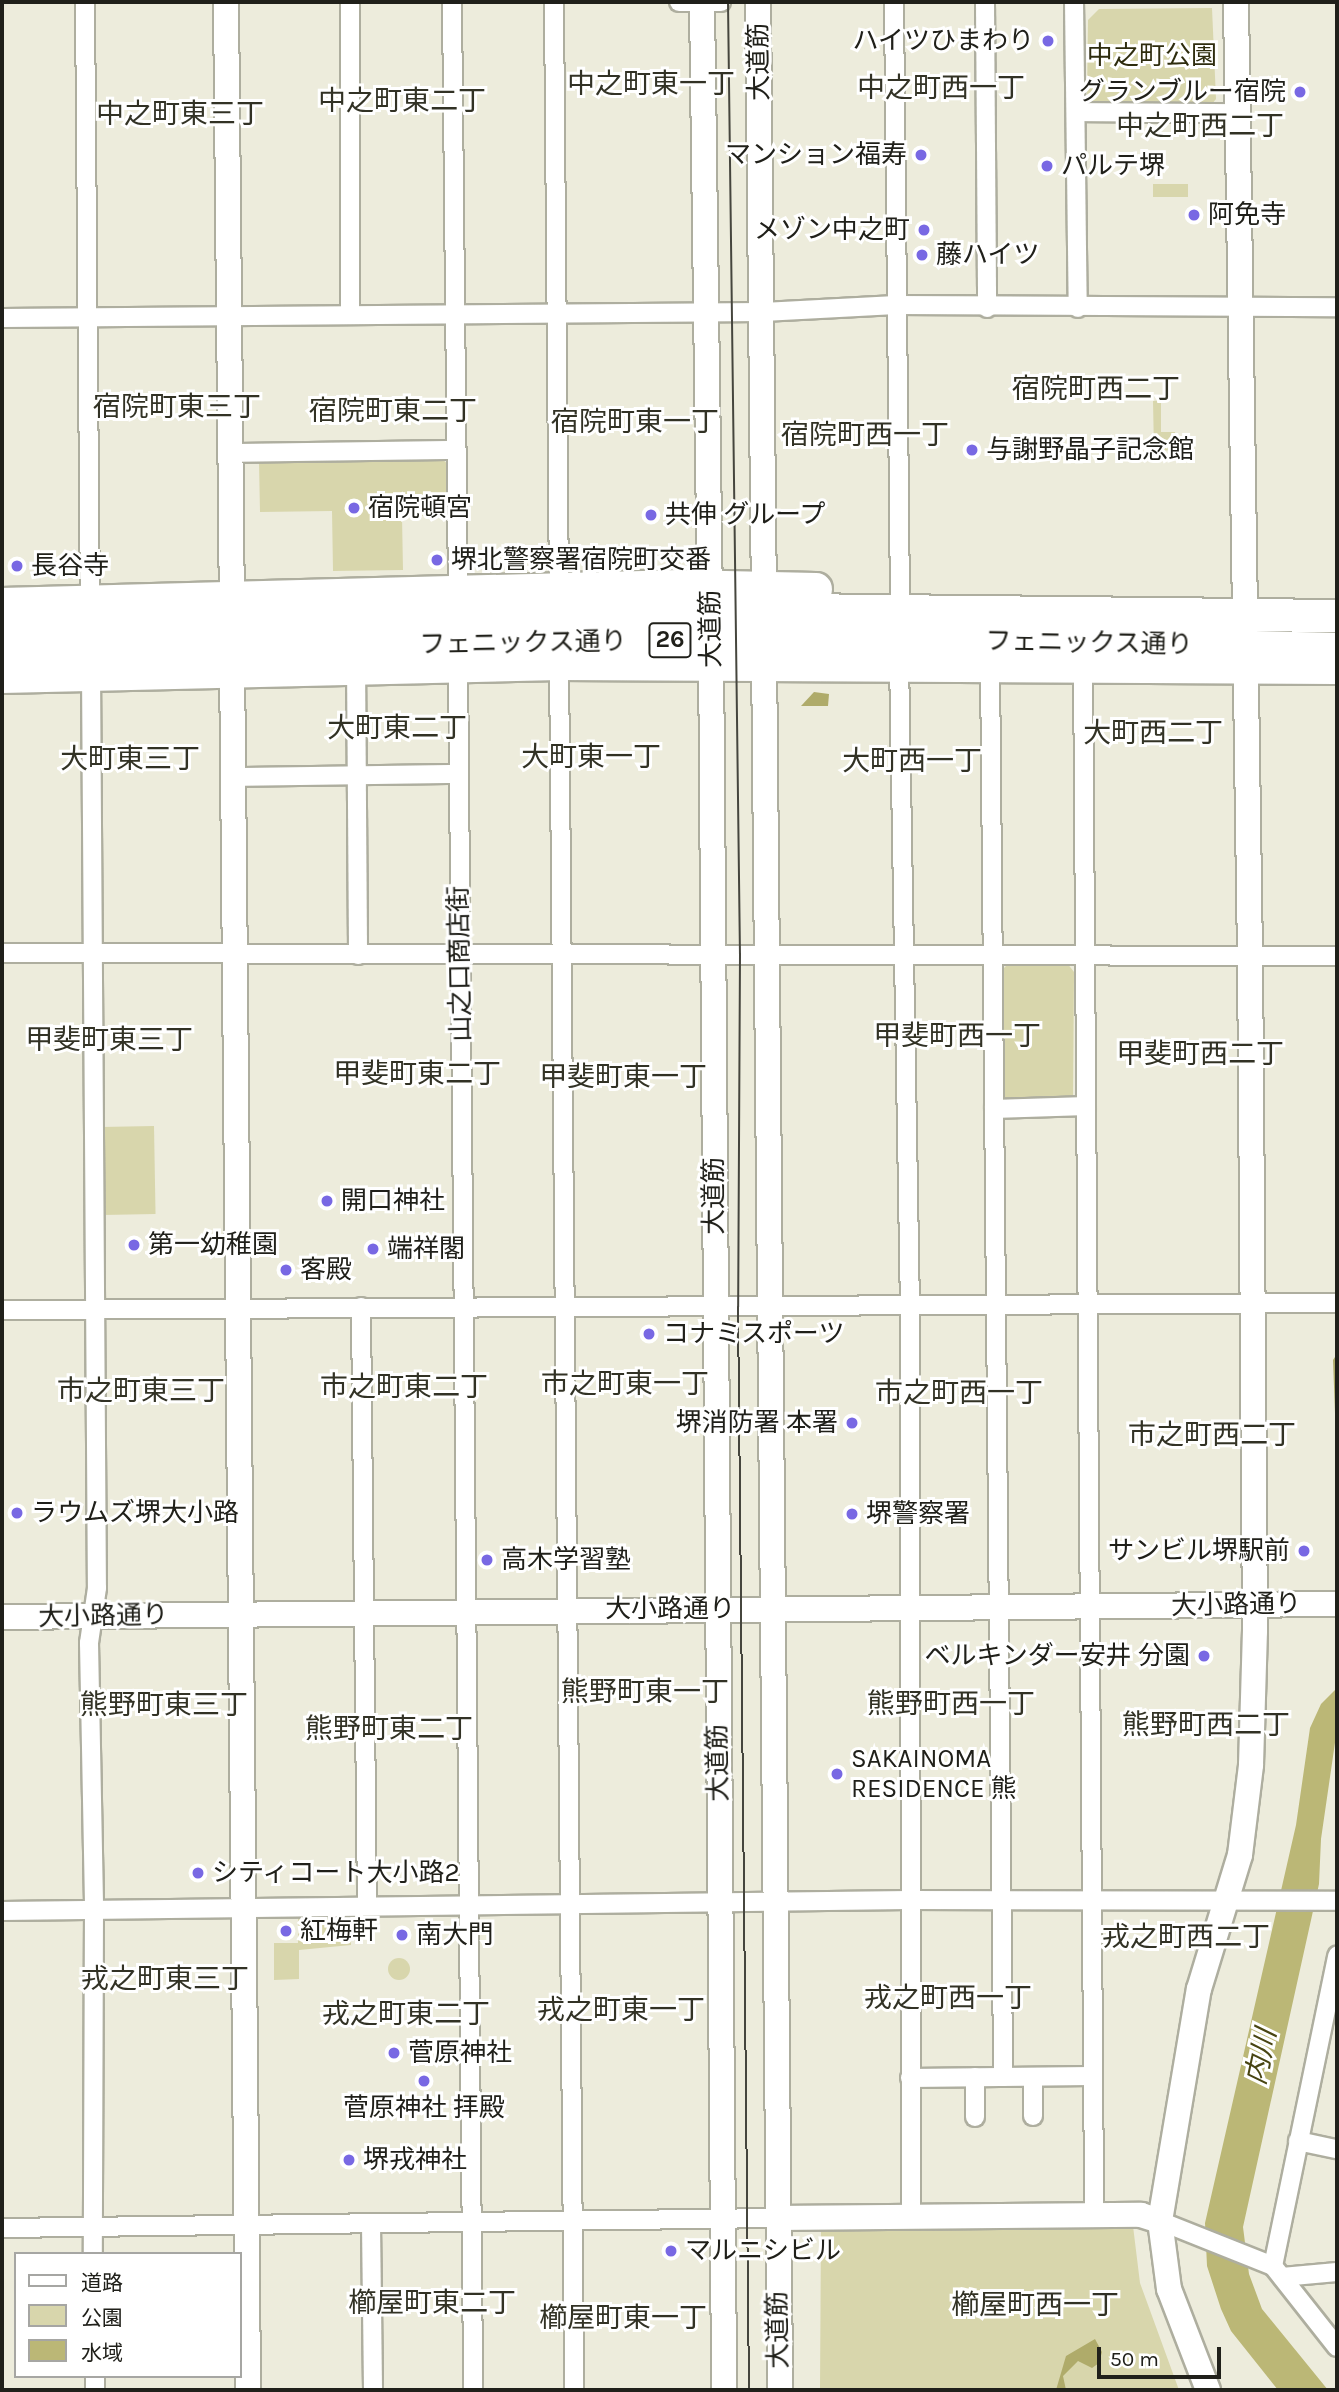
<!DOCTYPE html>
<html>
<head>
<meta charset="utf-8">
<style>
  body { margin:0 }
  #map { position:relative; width:1339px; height:2392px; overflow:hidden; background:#edecdc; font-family:Karla,"Noto Sans JP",sans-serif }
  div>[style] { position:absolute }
  .green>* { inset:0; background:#d8d6ac; transform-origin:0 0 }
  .round { border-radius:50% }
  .forest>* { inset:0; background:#afab6a }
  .water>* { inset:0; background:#bbb776 }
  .roads { filter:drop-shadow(2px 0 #aeae9f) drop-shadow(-2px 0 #aeae9f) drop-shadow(0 2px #aeae9f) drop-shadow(0 -2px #aeae9f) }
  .street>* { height:18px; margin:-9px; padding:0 9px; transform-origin:9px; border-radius:9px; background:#fff }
  .secondary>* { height:24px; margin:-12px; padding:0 12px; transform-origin:12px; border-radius:12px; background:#fff }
  .highway>* { height:32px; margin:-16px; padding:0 16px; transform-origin:16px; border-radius:16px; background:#fff }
  .tram>* { height:2px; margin:-1px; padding:0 1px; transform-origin:1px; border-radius:1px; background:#46463e }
  .dots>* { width:19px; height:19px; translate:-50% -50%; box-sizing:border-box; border:4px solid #fff; border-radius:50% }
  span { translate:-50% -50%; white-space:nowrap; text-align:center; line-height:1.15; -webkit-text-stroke:6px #fff; paint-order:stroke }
  .shield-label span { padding:2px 5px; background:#fff; border:2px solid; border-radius:5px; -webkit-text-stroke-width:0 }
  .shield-label { font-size:24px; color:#20201a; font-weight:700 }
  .poi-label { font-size:26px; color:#20201a }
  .right { translate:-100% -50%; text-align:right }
  .left { translate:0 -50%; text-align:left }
  .park-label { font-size:26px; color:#2e2c0e }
  .street-label { font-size:26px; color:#20201a }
  .neighbourhood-label { font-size:28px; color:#323225 }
  .water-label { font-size:28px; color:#484512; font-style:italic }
  .frame { position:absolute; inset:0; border:4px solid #20201a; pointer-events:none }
  .legend { position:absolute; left:14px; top:2252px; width:228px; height:126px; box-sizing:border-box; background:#fff; border:2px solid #a6a6a3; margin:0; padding:9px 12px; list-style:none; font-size:21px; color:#20201a }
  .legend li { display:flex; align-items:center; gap:14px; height:35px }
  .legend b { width:35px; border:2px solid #a6a6a3 }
  .scale { position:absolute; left:1097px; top:2347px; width:124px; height:32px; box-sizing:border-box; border:4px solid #20201a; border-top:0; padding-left:9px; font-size:21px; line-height:24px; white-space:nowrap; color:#20201a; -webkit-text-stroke:5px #fff; paint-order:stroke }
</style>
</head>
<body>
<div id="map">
  <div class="green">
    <i style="clip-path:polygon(1212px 8px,1216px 99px,1212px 104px,1093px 104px,1087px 98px,1088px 20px,1099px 9px)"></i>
    <i style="left:1153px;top:184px;width:35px;height:13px"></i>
    <i style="clip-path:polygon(1161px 400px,1161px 432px,1175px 432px,1176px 450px,1154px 451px,1153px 401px)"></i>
    <i style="clip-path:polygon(443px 460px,449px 465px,449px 515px,402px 516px,403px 570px,333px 571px,332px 511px,260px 512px,259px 462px)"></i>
    <i style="clip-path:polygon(1067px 963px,1074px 972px,1073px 1099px,1005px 1102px,1000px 1099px,1001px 971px,1008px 964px)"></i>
    <i style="left:154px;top:1126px;width:88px;height:53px;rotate:89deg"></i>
    <i style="clip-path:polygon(351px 1917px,351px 1945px,299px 1950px,299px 1979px,274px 1980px,274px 1943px,298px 1943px,298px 1918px)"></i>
    <i class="round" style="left:388px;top:1958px;width:22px;height:22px"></i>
    <i style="clip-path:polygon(1133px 2226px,1140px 2283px,1179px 2390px,820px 2390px,821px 2229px)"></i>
  </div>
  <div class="forest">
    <i style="clip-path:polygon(814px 692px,829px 694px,828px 706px,801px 706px)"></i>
    <i style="clip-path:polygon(1337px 1354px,1337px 1466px,1333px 1360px)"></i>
    <i style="clip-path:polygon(1095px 2339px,1102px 2352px,1099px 2363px,1092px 2368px,1078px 2361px,1063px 2376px,1066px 2390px,1056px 2390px,1066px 2356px)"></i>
  </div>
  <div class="water">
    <i style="clip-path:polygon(1337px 1688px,1337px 1729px,1321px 1839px,1319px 1884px,1243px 2227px,1249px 2274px,1262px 2309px,1328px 2390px,1278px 2390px,1231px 2331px,1221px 2309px,1207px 2266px,1205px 2223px,1296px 1825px,1310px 1728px,1321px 1704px)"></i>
  </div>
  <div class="roads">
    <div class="street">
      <i style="left:85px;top:2px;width:607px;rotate:89.53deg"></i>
      <i style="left:350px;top:2px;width:311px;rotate:90deg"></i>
      <i style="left:452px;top:2px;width:596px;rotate:89.42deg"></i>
      <i style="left:554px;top:2px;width:595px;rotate:89.52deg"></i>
      <i style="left:679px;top:2px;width:42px"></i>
      <i style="left:894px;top:2px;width:608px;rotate:89.43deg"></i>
      <i style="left:985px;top:2px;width:306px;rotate:89.6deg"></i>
      <i style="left:1074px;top:2px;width:306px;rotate:89.3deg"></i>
      <i style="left:1076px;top:112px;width:161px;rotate:0.4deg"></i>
      <i style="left:2px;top:318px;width:761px;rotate:-0.45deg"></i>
      <i style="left:763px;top:312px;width:133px;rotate:-3deg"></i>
      <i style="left:896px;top:305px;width:441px;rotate:0.3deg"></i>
      <i style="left:229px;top:453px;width:227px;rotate:-0.8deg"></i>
      <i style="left:559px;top:656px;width:1734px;rotate:89.5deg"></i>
      <i style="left:458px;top:658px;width:1732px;rotate:89.5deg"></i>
      <i style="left:899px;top:659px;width:649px;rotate:89.03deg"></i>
      <i style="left:910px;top:1308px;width:908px;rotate:89.94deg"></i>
      <i style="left:356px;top:661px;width:294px;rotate:89.6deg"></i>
      <i style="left:990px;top:661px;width:1416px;rotate:89.47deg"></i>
      <i style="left:1083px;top:661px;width:1554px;rotate:89.59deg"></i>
      <i style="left:91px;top:669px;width:919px;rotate:89.63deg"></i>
      <i style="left:97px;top:1588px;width:56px;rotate:98.3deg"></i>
      <i style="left:89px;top:1643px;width:266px;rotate:88.9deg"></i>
      <i style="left:94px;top:1909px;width:345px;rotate:90.2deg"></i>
      <i style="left:235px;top:777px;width:222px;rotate:-0.8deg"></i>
      <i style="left:2px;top:953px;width:1335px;rotate:0.13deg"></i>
      <i style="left:994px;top:1109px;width:92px;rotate:-1.9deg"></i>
      <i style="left:361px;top:1307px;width:599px;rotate:89.43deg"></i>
      <i style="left:2px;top:1310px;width:1335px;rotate:-0.3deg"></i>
      <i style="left:2px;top:1911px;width:907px;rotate:-0.69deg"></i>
      <i style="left:909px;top:1900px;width:428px;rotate:0.1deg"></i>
      <i style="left:975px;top:2077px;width:40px;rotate:90deg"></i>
      <i style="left:1033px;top:2077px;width:39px;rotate:90deg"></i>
      <i style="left:910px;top:2078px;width:181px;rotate:-0.6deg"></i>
      <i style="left:1298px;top:2141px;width:40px;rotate:12deg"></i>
      <i style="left:1160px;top:2221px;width:122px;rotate:21.7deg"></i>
      <i style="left:1273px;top:2266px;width:103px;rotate:51.7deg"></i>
      <i style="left:371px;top:2224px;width:166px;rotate:89.3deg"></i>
      <i style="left:2px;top:2228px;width:774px;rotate:-0.74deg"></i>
      <i style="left:1273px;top:2266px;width:317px;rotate:-78.3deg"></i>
      <i style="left:1282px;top:2277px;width:55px;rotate:-5.2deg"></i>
      <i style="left:95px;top:2376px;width:14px;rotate:90deg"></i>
    </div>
    <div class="secondary">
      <i style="left:226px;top:2px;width:613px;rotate:89.44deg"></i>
      <i style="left:702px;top:2px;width:601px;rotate:89.24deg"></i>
      <i style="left:758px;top:2px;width:603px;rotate:89.43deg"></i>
      <i style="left:711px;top:646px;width:1744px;rotate:89.57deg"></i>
      <i style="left:764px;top:648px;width:1742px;rotate:89.47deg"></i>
      <i style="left:232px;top:655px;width:1735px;rotate:89.47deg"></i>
      <i style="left:2px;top:1617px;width:1335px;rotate:-0.56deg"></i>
      <i style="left:776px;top:2218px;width:365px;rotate:-0.5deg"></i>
      <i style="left:1141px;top:2215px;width:20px;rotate:18deg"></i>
      <i style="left:1208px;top:2390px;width:108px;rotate:-111.1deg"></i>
      <i style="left:1169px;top:2289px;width:69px;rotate:-97.5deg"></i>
      <i style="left:1160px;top:2221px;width:235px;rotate:-80.5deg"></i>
      <i style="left:1199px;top:1989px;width:140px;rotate:-73deg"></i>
      <i style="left:1240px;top:1855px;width:91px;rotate:-83deg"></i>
      <i style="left:1251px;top:1765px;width:134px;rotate:-88.3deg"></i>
      <i style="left:1255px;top:1631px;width:675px;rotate:-90.42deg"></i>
      <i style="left:1250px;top:956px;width:954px;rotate:-90.84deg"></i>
    </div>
    <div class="highway">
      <i style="left:2px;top:604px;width:678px;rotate:-1.52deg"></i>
      <i style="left:680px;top:586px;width:136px;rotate:1.3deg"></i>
      <i style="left:2px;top:627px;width:679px;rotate:-0.93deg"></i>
      <i style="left:681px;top:616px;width:111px;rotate:-3.1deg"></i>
      <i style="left:792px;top:610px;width:545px;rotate:0.63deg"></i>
      <i style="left:2px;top:653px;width:790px;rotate:-1.23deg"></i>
      <i style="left:792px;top:636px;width:545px;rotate:1.37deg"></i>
      <i style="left:2px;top:677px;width:557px;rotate:-1.34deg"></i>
      <i style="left:559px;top:664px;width:777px;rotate:0.29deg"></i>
    </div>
  </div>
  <div class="tram">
    <i style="left:728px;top:2px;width:952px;rotate:89.28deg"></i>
    <i style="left:740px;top:954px;width:353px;rotate:90.3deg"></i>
    <i style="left:738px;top:1307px;width:1083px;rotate:89.42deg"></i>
  </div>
  <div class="dots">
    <i style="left:1048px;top:41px;background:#7868e3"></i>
    <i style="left:1300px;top:92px;background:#7868e3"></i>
    <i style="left:921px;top:155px;background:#7868e3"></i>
    <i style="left:1047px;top:166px;background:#7868e3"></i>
    <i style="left:1194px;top:215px;background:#7868e3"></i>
    <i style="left:924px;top:230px;background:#7868e3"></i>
    <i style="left:922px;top:255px;background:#7868e3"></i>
    <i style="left:972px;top:450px;background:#7868e3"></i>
    <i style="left:354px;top:508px;background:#7868e3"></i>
    <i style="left:651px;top:515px;background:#7868e3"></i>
    <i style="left:437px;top:560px;background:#7868e3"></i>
    <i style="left:17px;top:566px;background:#7868e3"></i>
    <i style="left:327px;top:1201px;background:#7868e3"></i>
    <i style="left:134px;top:1245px;background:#7868e3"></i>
    <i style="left:373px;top:1249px;background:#7868e3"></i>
    <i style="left:286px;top:1270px;background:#7868e3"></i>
    <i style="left:649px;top:1334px;background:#7868e3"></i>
    <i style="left:852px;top:1423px;background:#7868e3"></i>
    <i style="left:17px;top:1513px;background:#7868e3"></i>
    <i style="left:852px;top:1514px;background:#7868e3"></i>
    <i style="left:1304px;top:1551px;background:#7868e3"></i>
    <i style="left:487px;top:1560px;background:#7868e3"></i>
    <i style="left:1204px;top:1656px;background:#7868e3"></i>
    <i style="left:837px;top:1774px;background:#7868e3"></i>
    <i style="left:198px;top:1873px;background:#7868e3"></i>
    <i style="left:286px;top:1931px;background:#7868e3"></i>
    <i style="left:402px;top:1935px;background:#7868e3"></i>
    <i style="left:394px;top:2053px;background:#7868e3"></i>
    <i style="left:424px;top:2081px;background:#7868e3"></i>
    <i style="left:349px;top:2160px;background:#7868e3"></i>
    <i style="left:671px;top:2251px;background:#7868e3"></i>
  </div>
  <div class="shield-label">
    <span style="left:670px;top:640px">26</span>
  </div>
  <div class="poi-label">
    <span class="right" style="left:1034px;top:41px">ハイツひまわり</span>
    <span class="right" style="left:1286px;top:92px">グランブルー宿院</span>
    <span class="right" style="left:907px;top:155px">マンション福寿</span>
    <span class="left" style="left:1061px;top:166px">パルテ堺</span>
    <span class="left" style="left:1208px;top:215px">阿免寺</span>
    <span class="right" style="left:910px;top:230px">メゾン中之町</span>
    <span class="left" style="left:936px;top:255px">藤ハイツ</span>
    <span class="left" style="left:986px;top:450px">与謝野晶子記念館</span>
    <span class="left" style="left:368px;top:508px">宿院頓宮</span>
    <span class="left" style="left:665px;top:515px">共伸 グループ</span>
    <span class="left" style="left:451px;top:560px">堺北警察署宿院町交番</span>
    <span class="left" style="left:31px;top:566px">長谷寺</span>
    <span class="left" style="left:341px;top:1201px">開口神社</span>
    <span class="left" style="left:148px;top:1245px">第一幼稚園</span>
    <span class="left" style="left:387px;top:1249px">端祥閣</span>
    <span class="left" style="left:300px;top:1270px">客殿</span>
    <span class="left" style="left:663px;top:1334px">コナミスポーツ</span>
    <span class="right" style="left:838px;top:1423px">堺消防署 本署</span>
    <span class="left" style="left:31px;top:1513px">ラウムズ堺大小路</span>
    <span class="left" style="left:866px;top:1514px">堺警察署</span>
    <span class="right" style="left:1290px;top:1551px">サンビル堺駅前</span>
    <span class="left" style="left:501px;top:1560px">高木学習塾</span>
    <span class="right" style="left:1190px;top:1656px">ベルキンダー安井 分園</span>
    <span class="left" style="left:851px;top:1774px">SAKAINOMA<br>RESIDENCE 熊</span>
    <span class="left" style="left:212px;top:1873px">シティコート大小路2</span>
    <span class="left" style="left:300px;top:1931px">紅梅軒</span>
    <span class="left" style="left:416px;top:1935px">南大門</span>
    <span class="left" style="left:408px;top:2053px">菅原神社</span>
    <span style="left:424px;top:2108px">菅原神社 拝殿</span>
    <span class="left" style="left:363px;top:2160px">堺戎神社</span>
    <span class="left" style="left:685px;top:2251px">マルニシビル</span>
  </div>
  <div class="park-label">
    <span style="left:1152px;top:56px">中之町公園</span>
  </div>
  <div class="street-label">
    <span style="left:759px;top:62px;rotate:-91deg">大道筋</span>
    <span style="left:711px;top:629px;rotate:-91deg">大道筋</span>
    <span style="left:523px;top:643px;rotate:-1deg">フェニックス通り</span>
    <span style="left:1089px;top:643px;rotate:1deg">フェニックス通り</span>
    <span style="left:460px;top:964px;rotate:-91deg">山之口商店街</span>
    <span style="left:714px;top:1196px;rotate:-90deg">大道筋</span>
    <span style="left:1236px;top:1605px;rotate:-1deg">大小路通り</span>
    <span style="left:670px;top:1609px">大小路通り</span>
    <span style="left:103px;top:1616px;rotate:-1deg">大小路通り</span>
    <span style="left:718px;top:1763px;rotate:-91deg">大道筋</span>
    <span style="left:778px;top:2330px;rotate:-91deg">大道筋</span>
  </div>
  <div class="neighbourhood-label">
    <span style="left:651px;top:84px">中之町東一丁</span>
    <span style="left:941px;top:88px">中之町西一丁</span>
    <span style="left:402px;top:101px">中之町東二丁</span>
    <span style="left:180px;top:114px">中之町東三丁</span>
    <span style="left:1200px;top:126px">中之町西二丁</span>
    <span style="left:1096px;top:389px">宿院町西二丁</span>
    <span style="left:177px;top:407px">宿院町東三丁</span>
    <span style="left:393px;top:411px">宿院町東二丁</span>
    <span style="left:635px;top:422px">宿院町東一丁</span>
    <span style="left:865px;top:435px">宿院町西一丁</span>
    <span style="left:397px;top:728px">大町東二丁</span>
    <span style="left:1153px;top:733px">大町西二丁</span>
    <span style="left:591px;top:757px">大町東一丁</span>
    <span style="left:130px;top:759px">大町東三丁</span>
    <span style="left:912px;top:761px">大町西一丁</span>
    <span style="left:957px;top:1036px">甲斐町西一丁</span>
    <span style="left:109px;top:1040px">甲斐町東三丁</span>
    <span style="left:1200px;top:1054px">甲斐町西二丁</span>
    <span style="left:417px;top:1074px">甲斐町東二丁</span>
    <span style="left:623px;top:1077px">甲斐町東一丁</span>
    <span style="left:625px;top:1384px">市之町東一丁</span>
    <span style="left:404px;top:1387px">市之町東二丁</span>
    <span style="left:141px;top:1391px">市之町東三丁</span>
    <span style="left:959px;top:1393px">市之町西一丁</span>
    <span style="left:1212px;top:1435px">市之町西二丁</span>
    <span style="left:645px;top:1692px">熊野町東一丁</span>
    <span style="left:951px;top:1704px">熊野町西一丁</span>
    <span style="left:164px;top:1705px">熊野町東三丁</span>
    <span style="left:1206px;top:1725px">熊野町西二丁</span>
    <span style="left:389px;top:1729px">熊野町東二丁</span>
    <span style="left:1186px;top:1937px">戎之町西二丁</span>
    <span style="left:165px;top:1979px">戎之町東三丁</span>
    <span style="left:948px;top:1998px">戎之町西一丁</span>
    <span style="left:621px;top:2010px">戎之町東一丁</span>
    <span style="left:406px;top:2014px">戎之町東二丁</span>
    <span style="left:432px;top:2303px">櫛屋町東二丁</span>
    <span style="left:1035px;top:2305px">櫛屋町西一丁</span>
    <span style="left:623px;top:2318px">櫛屋町東一丁</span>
  </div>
  <div class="water-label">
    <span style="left:1261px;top:2057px;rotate:-78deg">内川</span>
  </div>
  <div class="frame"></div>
  <ul class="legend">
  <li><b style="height:9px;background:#fff"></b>道路</li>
  <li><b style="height:19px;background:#d8d6ac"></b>公園</li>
  <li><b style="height:19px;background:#bbb776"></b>水域</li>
  </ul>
  <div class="scale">50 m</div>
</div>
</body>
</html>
